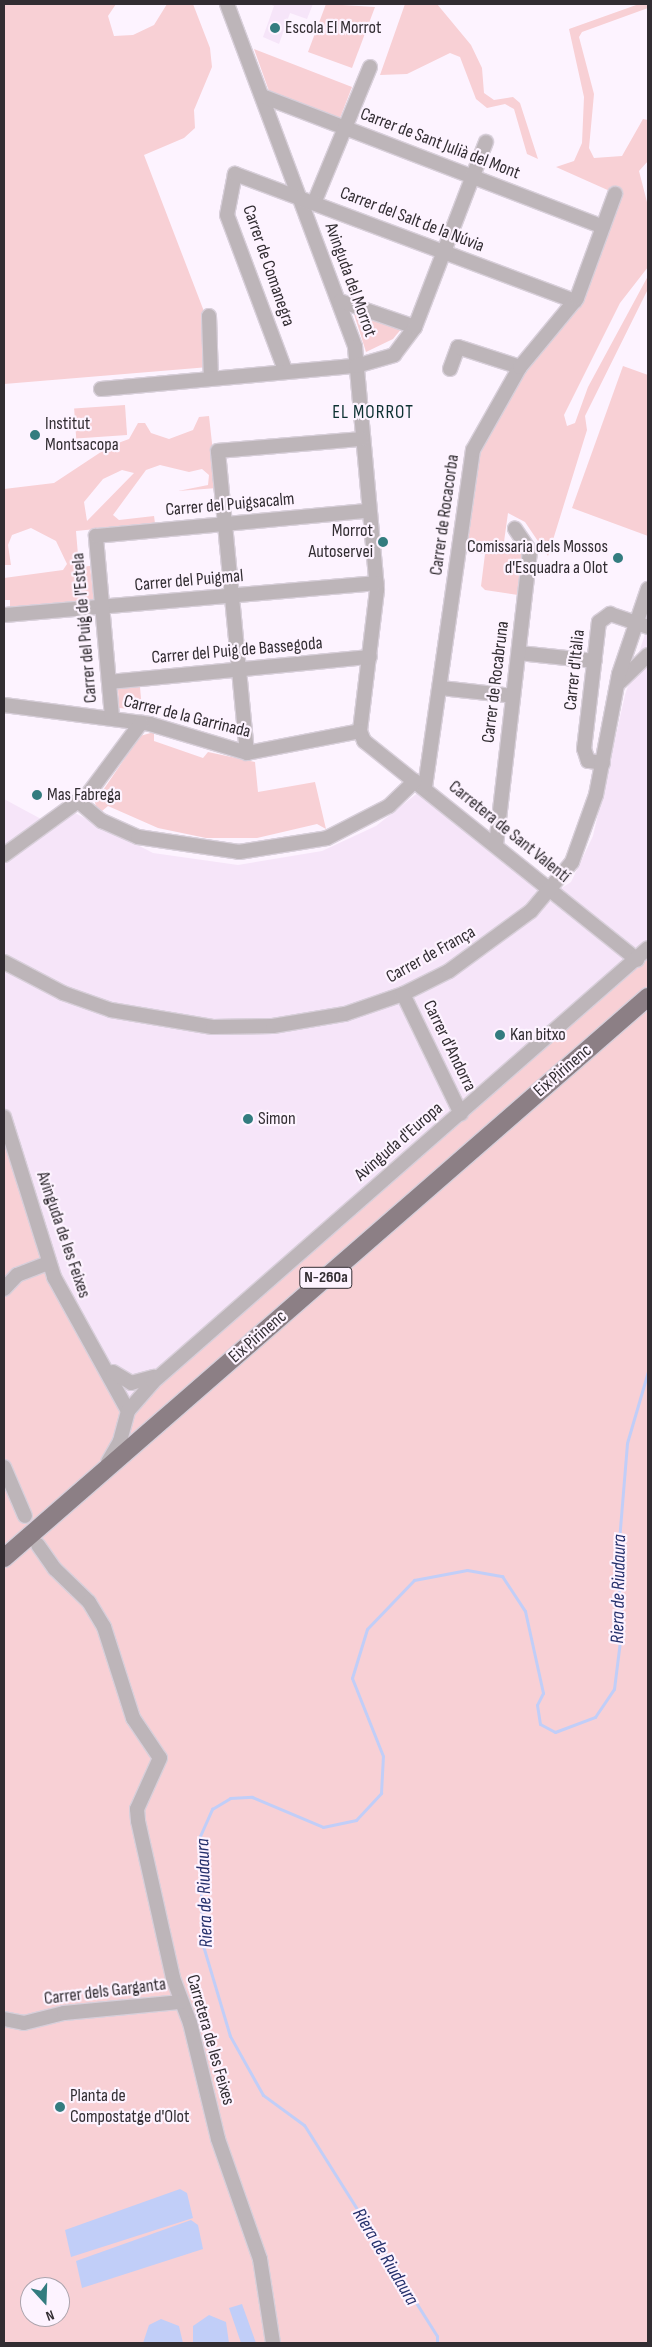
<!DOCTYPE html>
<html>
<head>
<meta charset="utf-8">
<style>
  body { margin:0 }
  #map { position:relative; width:652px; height:2347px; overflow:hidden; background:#fdf3ff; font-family:"Sofia Sans Condensed",sans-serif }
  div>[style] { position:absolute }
  .built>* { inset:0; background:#f6e5f9 }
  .green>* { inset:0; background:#f8d0d5; transform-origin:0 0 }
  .water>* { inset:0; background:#c1cef8 }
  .stream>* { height:3px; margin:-1.5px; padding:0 1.5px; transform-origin:1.5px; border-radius:1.5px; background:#c1cef8 }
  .roads { filter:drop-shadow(1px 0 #d8cfda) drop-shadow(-1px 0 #d8cfda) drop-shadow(0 1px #d8cfda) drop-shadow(0 -1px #d8cfda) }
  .minor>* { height:14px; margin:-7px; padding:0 7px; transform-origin:7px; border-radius:7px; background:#bdb5b9 }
  .major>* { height:18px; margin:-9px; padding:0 9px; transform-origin:9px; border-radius:9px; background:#8c7f85 }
  .dots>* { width:14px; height:14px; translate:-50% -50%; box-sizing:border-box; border:2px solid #fdf3ff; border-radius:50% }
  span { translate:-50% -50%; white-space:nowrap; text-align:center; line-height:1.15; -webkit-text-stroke:4.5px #fdf3ff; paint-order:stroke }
  .shield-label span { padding:1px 4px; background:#fdf3ff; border:1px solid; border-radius:4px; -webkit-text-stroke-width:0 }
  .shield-label { font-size:16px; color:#322d32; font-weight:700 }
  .poi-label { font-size:18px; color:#322d32 }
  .left { translate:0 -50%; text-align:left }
  .right { translate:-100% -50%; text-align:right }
  .street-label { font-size:18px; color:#322d32 }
  .neighbourhood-label { font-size:19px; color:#0d3132; letter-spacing:1px }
  .water-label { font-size:19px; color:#25306c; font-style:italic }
  .frame { position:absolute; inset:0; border:5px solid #322d32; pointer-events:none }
  .north { position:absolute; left:20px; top:2277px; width:50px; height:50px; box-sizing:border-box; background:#fdf3ff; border:1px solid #aca4ad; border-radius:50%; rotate:160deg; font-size:14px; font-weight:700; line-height:20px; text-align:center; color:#322d32 }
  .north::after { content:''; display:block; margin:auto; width:18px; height:22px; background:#337c7f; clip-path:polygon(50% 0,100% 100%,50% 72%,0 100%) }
</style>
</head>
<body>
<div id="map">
  <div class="built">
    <i style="clip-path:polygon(269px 4px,313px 4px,307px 19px,290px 13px,279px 44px,263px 37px,274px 6px)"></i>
    <i style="clip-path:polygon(648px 625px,648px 968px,596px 1015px,589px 1009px,135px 1407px,68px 1319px,4px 1136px,4px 799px,54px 826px,75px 813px,153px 853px,238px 865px,322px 851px,376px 826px,425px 787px,557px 891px,571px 882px,593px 836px,625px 695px)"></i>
  </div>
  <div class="green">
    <i style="clip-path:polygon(4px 4px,116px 4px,108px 16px,114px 36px,133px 35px,154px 25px,167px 4px,193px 4px,210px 48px,212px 67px,194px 110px,195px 128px,184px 138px,144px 155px,205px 314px,209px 367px,4px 384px)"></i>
    <i style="clip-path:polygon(326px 4px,375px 7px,352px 68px,308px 52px)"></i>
    <i style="clip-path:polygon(405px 4px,437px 4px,471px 45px,482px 68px,484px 93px,494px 100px,513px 97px,520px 103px,538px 159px,527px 154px,514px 109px,505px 104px,487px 108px,476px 99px,460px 57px,450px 53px,407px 74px,380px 75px)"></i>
    <i style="clip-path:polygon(639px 4px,648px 4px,648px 8px,582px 32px,579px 37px,594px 94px,589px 148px,594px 158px,622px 156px,643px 119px,648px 120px,648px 161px,639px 171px,648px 206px,648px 267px,620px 303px,564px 415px,567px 426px,575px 423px,588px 387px,648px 276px,648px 289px,585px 416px,587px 430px,548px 556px,525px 522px,508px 513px,503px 549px,523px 551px,518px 595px,485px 590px,481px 586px,485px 554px,465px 552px,478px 453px,523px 373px,545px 345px,621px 196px,556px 167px,574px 161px,582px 143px,584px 97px,569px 29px)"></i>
    <i style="clip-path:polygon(254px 49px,352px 87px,340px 118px,269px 91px)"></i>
    <i style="clip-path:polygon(358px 311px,402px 328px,393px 339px,366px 352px,354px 314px)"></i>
    <i style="clip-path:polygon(623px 366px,648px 375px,648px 536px,572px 508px)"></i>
    <i style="left:125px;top:405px;width:30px;height:51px;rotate:86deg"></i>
    <i style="clip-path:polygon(evenodd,209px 416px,217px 488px,178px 491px,208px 485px,209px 475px,202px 469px,189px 472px,160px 465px,146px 470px,113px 515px,119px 520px,154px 516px,155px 523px,76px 531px,79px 567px,90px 566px,94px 602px,10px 609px,10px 600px,4px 600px,4px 578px,63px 570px,67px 564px,56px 541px,31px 528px,12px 535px,8px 545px,11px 565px,4px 565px,4px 489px,54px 483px,110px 446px,129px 439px,138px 423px,145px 423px,151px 433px,169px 439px,193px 430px,199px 417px,209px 416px,122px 470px,134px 473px,87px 521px,84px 502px,103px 479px,122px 470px)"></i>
    <i style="clip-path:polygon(140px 687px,142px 710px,119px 708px,118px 689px)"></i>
    <i style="clip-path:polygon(154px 732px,154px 741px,203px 758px,208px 752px,255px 762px,258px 792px,315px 782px,326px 829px,317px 824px,257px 838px,206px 838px,158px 828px,108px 806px,102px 811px,96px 807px,95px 802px,140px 736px)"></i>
    <i style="clip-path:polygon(evenodd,648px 959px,648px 2343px,4px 2343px,4px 1136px,58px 1297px,128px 1411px,648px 959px,30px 2287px,60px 2287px,60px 2317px,30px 2317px,30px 2287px)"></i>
  </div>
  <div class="water">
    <i style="clip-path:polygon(180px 2189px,187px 2193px,193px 2218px,71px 2257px,65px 2230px)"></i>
    <i style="clip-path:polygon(191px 2220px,198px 2225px,203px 2249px,82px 2288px,76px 2261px)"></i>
    <i style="clip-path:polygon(242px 2304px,256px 2343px,241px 2343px,229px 2308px)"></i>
    <i style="clip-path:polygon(209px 2315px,226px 2322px,229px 2343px,193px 2343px,193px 2326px)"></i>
    <i style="clip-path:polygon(161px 2319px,179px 2326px,183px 2343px,143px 2343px,149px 2325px)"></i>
  </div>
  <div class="stream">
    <i style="left:437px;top:2343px;width:7px;rotate:-90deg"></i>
    <i style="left:437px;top:2336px;width:249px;rotate:-122.2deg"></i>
    <i style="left:304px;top:2125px;width:51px;rotate:-143.8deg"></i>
    <i style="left:263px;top:2095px;width:68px;rotate:-119.2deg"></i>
    <i style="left:230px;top:2036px;width:98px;rotate:-106.6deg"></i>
    <i style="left:202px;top:1942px;width:106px;rotate:-91.1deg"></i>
    <i style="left:200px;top:1836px;width:30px;rotate:-66deg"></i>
    <i style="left:212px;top:1809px;width:21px;rotate:-31deg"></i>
    <i style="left:230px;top:1798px;width:22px;rotate:-3deg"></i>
    <i style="left:252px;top:1797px;width:77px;rotate:22.9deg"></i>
    <i style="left:323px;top:1827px;width:34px;rotate:-12deg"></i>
    <i style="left:356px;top:1820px;width:37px;rotate:-47deg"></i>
    <i style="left:381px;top:1793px;width:37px;rotate:-87deg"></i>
    <i style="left:383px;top:1756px;width:84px;rotate:-111.7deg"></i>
    <i style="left:352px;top:1678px;width:51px;rotate:-73deg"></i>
    <i style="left:367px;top:1629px;width:68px;rotate:-46.2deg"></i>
    <i style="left:414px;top:1580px;width:54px;rotate:-10.7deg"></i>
    <i style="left:467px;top:1570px;width:36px;rotate:10deg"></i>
    <i style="left:502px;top:1576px;width:42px;rotate:56.7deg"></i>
    <i style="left:525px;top:1611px;width:84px;rotate:77.6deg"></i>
    <i style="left:543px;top:1693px;width:13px;rotate:117deg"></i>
    <i style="left:537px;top:1705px;width:19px;rotate:81deg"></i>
    <i style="left:540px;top:1724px;width:17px;rotate:28deg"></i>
    <i style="left:555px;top:1732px;width:43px;rotate:-20.6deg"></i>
    <i style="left:595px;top:1717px;width:34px;rotate:-56deg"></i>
    <i style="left:614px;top:1689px;width:64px;rotate:-82.9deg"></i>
    <i style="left:622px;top:1625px;width:60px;rotate:-94.8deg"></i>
    <i style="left:617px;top:1565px;width:122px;rotate:-85.3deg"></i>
    <i style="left:627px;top:1443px;width:75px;rotate:-73.7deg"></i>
  </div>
  <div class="roads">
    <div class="minor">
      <i style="left:227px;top:4px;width:366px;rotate:69.5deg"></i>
      <i style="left:355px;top:347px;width:244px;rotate:84.8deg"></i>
      <i style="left:377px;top:590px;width:142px;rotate:96.9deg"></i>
      <i style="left:262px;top:96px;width:365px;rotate:21deg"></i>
      <i style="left:314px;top:203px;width:147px;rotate:-67.6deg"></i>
      <i style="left:340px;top:301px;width:79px;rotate:19.1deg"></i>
      <i style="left:209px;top:316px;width:62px;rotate:88.2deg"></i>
      <i style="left:450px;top:369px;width:23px;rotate:-70deg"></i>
      <i style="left:458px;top:347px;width:65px;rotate:17.9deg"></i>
      <i style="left:285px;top:370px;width:165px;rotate:-110.5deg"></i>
      <i style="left:227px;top:215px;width:42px;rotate:-79deg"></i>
      <i style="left:235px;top:174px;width:363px;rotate:20.5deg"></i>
      <i style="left:101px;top:389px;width:256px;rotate:-5.2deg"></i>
      <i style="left:356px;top:366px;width:40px;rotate:-16deg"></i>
      <i style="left:394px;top:355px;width:35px;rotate:-53deg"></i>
      <i style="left:415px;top:327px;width:198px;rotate:-69deg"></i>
      <i style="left:4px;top:615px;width:374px;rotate:-4.9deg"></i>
      <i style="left:519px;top:653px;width:76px;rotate:6deg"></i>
      <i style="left:109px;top:682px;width:262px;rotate:-5.5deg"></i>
      <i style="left:620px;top:682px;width:39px;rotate:-44deg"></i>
      <i style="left:441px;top:688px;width:72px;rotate:6.3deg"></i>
      <i style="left:4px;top:705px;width:147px;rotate:7.4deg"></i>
      <i style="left:150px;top:724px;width:101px;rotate:16.6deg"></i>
      <i style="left:247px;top:753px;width:115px;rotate:-11deg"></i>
      <i style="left:112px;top:717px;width:182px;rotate:-95.1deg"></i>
      <i style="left:96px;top:536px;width:273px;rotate:-5.3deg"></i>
      <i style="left:360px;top:731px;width:11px;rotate:68deg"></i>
      <i style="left:364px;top:741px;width:350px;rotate:38.7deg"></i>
      <i style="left:247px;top:753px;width:303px;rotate:-95.5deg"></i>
      <i style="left:218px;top:451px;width:144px;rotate:-4.8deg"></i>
      <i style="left:603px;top:763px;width:15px;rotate:-172deg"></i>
      <i style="left:588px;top:761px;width:13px;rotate:-108deg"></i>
      <i style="left:584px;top:749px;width:128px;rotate:-83.3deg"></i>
      <i style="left:599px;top:622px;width:14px;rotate:-36deg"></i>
      <i style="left:610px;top:614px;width:40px;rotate:18.9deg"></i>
      <i style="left:425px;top:787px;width:340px;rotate:-81.9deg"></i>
      <i style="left:473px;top:450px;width:95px;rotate:-60.5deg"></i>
      <i style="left:520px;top:367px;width:89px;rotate:-50.4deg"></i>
      <i style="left:577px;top:298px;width:111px;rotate:-69.9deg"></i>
      <i style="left:79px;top:802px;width:30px;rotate:40deg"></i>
      <i style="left:102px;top:821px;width:39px;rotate:24deg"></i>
      <i style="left:138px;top:837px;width:102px;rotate:8.4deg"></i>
      <i style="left:239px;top:852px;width:89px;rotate:-9deg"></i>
      <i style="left:327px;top:838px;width:70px;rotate:-27.3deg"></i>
      <i style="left:389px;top:806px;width:36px;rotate:-44deg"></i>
      <i style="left:496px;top:845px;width:296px;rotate:-83.4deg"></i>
      <i style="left:530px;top:551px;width:27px;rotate:-124deg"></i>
      <i style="left:4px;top:855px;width:104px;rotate:-36deg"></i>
      <i style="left:88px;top:794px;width:89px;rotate:-53.3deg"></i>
      <i style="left:4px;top:962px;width:67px;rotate:27.7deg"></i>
      <i style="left:63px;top:993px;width:51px;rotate:19.5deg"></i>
      <i style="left:111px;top:1010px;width:103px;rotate:9.5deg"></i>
      <i style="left:213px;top:1027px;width:60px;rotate:-1deg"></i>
      <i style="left:273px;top:1026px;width:73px;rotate:-9.5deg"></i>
      <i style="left:345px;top:1014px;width:61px;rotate:-19deg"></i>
      <i style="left:403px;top:994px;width:51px;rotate:-26.6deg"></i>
      <i style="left:449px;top:971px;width:102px;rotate:-36.2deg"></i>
      <i style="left:531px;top:911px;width:64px;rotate:-50.1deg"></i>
      <i style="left:572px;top:862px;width:71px;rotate:-70.3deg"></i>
      <i style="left:596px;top:795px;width:123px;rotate:-79.2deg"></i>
      <i style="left:619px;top:674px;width:90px;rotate:-71.2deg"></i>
      <i style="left:403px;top:994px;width:133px;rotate:64.2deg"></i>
      <i style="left:4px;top:1117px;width:168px;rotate:72.6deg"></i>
      <i style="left:54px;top:1277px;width:153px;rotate:61.1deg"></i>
      <i style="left:4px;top:1289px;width:19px;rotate:-47deg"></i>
      <i style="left:17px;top:1275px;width:34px;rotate:-21deg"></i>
      <i style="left:113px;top:1372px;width:21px;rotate:31deg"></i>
      <i style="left:131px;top:1383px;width:24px;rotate:-15deg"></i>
      <i style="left:108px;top:1462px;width:24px;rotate:-60deg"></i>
      <i style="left:120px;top:1441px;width:31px;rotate:-75deg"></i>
      <i style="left:128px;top:1411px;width:38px;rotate:-49deg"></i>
      <i style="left:153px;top:1382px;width:658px;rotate:-41.24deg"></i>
      <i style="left:4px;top:1467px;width:53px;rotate:66.8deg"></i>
      <i style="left:38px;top:1545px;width:29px;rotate:55deg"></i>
      <i style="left:55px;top:1569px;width:47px;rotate:44.1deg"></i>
      <i style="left:89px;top:1602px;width:29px;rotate:59deg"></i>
      <i style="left:104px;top:1627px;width:96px;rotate:72.3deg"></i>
      <i style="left:133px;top:1718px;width:48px;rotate:56deg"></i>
      <i style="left:160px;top:1758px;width:56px;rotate:114.3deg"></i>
      <i style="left:137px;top:1809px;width:12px;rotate:85deg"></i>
      <i style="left:138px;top:1821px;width:161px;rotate:77.4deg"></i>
      <i style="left:173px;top:1978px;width:48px;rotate:69.3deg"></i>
      <i style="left:190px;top:2023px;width:119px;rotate:76.4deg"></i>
      <i style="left:218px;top:2139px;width:127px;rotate:70.7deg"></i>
      <i style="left:260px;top:2259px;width:85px;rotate:81.2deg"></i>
      <i style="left:4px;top:2019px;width:20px;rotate:11deg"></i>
      <i style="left:24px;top:2023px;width:41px;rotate:-14deg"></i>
      <i style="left:64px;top:2013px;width:118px;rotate:-5.4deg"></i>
    </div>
    <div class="major">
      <i style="left:4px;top:1558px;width:854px;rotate:-41.06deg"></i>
    </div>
  </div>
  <div class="dots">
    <i style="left:275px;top:28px;background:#337c7f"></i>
    <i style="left:35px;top:435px;background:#337c7f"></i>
    <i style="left:383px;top:542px;background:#337c7f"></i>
    <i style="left:618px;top:558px;background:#337c7f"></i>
    <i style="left:37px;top:795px;background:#337c7f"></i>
    <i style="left:500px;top:1035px;background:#337c7f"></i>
    <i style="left:248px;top:1119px;background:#337c7f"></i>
    <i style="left:60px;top:2107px;background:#337c7f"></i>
  </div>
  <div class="shield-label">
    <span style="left:326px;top:1278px">N-260a</span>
  </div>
  <div class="poi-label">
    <span class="left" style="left:285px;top:28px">Escola El Morrot</span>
    <span class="left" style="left:45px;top:435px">Institut<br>Montsacopa</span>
    <span class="right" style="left:373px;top:542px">Morrot<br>Autoservei</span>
    <span class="right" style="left:608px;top:558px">Comissaria dels Mossos<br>d'Esquadra a Olot</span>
    <span class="left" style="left:47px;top:795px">Mas Fabrega</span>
    <span class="left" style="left:510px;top:1035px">Kan bitxo</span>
    <span class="left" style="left:258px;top:1119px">Simon</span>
    <span class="left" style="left:70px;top:2107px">Planta de<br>Compostatge d'Olot</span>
  </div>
  <div class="street-label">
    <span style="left:440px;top:144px;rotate:21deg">Carrer de Sant Julià del Mont</span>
    <span style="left:412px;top:220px;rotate:21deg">Carrer del Salt de la Núvia</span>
    <span style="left:268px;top:266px;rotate:71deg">Carrer de Comanegra</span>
    <span style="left:350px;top:280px;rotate:70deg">Avinguda del Morrot</span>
    <span style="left:230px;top:505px;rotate:-5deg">Carrer del Puigsacalm</span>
    <span style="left:445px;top:515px;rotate:-82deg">Carrer de Rocacorba</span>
    <span style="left:189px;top:581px;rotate:-5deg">Carrer del Puigmal</span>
    <span style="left:85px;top:628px;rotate:-95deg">Carrer del Puig de l'Estela</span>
    <span style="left:237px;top:651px;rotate:-5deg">Carrer del Puig de Bassegoda</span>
    <span style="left:575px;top:670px;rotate:-84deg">Carrer d'Itàlia</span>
    <span style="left:496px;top:682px;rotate:-83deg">Carrer de Rocabruna</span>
    <span style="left:187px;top:717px;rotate:14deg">Carrer de la Garrinada</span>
    <span style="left:509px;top:832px;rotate:39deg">Carretera de Sant Valentí</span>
    <span style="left:431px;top:955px;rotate:-29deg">Carrer de França</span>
    <span style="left:449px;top:1046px;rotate:64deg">Carrer d'Andorra</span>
    <span style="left:563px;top:1071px;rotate:-41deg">Eix Pirinenc</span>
    <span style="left:399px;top:1142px;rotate:-41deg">Avinguda d'Europa</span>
    <span style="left:63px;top:1235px;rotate:71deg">Avinguda de les Feixes</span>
    <span style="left:258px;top:1337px;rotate:-41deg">Eix Pirinenc</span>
    <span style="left:105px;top:1992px;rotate:-7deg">Carrer dels Garganta</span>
    <span style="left:210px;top:2040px;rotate:74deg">Carretera de les Feixes</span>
  </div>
  <div class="neighbourhood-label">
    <span style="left:373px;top:413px">EL MORROT</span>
  </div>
  <div class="water-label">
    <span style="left:619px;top:1589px;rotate:-89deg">Riera de Riudaura</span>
    <span style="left:205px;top:1893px;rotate:-92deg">Riera de Riudaura</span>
    <span style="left:385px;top:2257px;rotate:59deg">Riera de Riudaura</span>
  </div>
  <div class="frame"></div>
  <div class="north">N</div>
</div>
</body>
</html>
